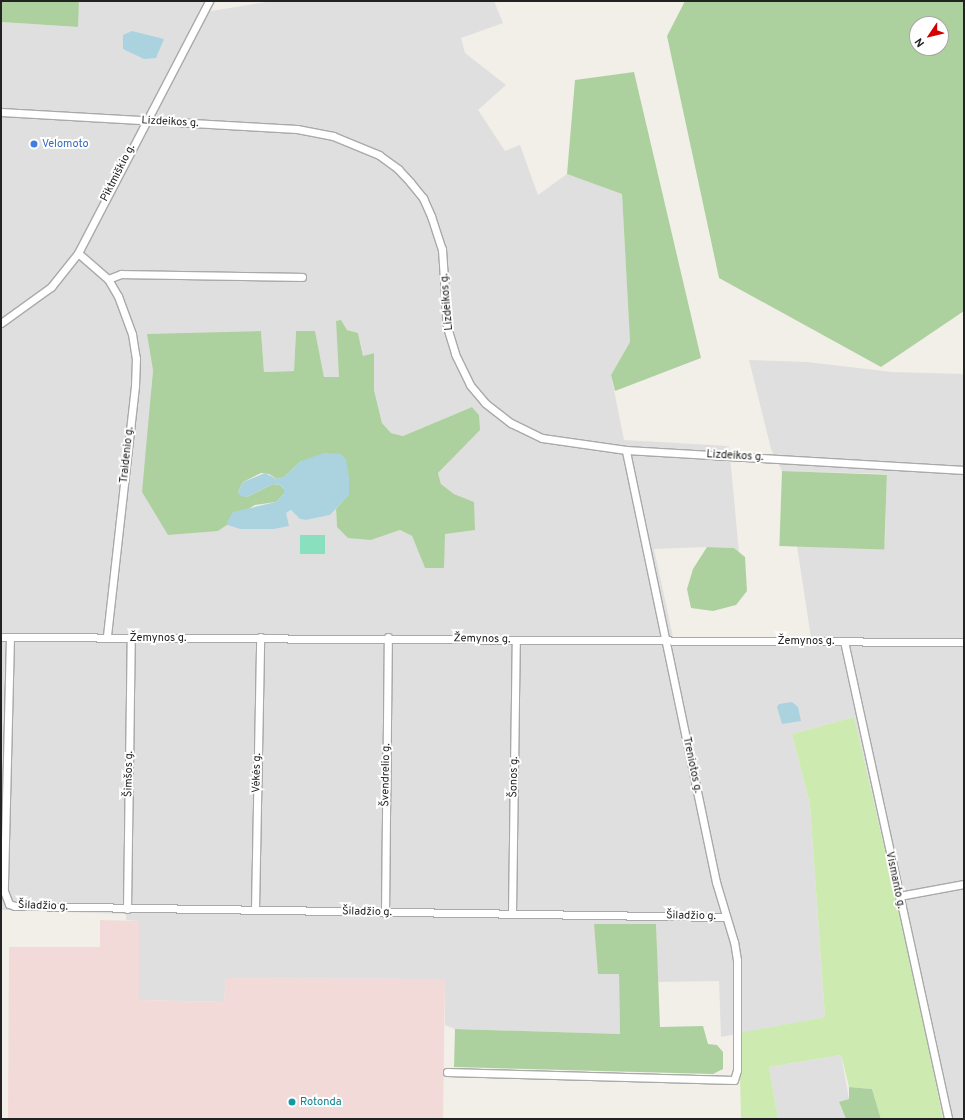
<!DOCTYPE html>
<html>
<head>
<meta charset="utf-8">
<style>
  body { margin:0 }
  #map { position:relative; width:965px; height:1120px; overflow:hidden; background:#f2efe9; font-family:Overpass,sans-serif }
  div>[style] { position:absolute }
  .residential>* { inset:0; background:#e0dfdf }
  .commercial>* { inset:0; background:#f2dad9 }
  .grass>* { inset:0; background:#cdebb0 }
  .forest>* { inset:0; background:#add19e; transform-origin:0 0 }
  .pitch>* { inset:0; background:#88e0be; transform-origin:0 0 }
  .water>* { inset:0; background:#aad3df }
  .roads { filter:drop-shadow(1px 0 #a9a9a9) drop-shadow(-1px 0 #a9a9a9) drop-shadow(0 1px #a9a9a9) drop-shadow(0 -1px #a9a9a9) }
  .minor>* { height:7px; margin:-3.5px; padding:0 3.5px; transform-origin:3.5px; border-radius:3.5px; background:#fff }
  .dots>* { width:11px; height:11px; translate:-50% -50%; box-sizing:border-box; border:2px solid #fff; border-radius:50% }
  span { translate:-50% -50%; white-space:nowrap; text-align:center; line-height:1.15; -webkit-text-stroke:4px #fff; paint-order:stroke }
  .street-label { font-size:11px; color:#222 }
  .shop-label { font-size:11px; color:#366cbe }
  .left { translate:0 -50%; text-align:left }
  .culture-label { font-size:11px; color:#0d838f }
  .frame { position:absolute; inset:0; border:2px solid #222; pointer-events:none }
  .north { position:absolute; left:909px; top:16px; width:40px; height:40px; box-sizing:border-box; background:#fff; border:1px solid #a7a7a7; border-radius:50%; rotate:235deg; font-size:11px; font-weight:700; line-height:16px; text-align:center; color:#222 }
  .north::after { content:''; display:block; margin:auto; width:14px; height:18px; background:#d40000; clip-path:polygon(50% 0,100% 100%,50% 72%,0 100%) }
</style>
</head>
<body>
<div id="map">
  <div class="residential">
    <i style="clip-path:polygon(evenodd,79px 1px,208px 1px,211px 11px,273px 1px,494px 1px,503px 23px,461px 38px,465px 53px,506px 85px,478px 110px,505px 151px,520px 145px,538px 195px,567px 174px,622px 193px,630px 342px,611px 375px,624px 440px,729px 446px,739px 552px,734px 548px,707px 547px,654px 549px,673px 637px,811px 638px,797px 546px,885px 543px,887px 474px,782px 471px,771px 449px,749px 360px,807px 362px,892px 372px,964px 374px,964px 1119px,943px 1119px,908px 948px,854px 717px,792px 734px,810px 805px,825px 1017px,721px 1037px,719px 981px,657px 982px,656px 924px,594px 924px,619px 974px,620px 1034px,455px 1029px,445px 1025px,445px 979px,226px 978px,224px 1002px,138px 1000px,139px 921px,126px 920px,126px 914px,1px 910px,1px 22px,77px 27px,79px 1px,336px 321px,347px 330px,358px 333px,363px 356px,374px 353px,374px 390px,382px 423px,391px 433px,403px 436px,472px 407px,479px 415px,448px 463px,438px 473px,441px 484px,454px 494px,474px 502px,444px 534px,444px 568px,425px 568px,412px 536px,400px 530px,371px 540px,337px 527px,336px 509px,330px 515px,306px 520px,300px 519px,291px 510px,286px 513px,286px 517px,240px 529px,227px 525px,218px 531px,151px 388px,153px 370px,261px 331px,264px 372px,294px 371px,296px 331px,315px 332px,324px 377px,340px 377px,336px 321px)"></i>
    <i style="clip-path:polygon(841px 1055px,849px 1099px,839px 1103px,846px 1119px,778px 1119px,769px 1067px)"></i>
  </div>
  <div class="commercial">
    <i style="clip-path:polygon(100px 920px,139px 921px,139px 1000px,224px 1002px,226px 978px,445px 979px,443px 1119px,8px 1119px,9px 947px,100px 947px)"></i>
  </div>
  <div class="grass">
    <i style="clip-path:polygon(854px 717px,908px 948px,943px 1119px,881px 1119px,872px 1089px,849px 1087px,841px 1055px,769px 1067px,778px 1119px,741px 1119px,739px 1033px,825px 1017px,810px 805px,792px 734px)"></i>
  </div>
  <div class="forest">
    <i style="clip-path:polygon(1px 1px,79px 1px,78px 27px,1px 22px)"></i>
    <i style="clip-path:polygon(evenodd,685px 1px,964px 1px,964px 311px,881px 367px,719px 278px,667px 36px,685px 1px,917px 24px,941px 24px,941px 48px,917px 48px,917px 24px)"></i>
    <i style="clip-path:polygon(634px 72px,701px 358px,615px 391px,611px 375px,630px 342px,622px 194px,567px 174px,575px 80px)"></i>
    <i style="clip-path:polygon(341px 320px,347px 330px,358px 333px,363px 356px,374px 353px,374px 390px,382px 423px,391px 433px,403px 436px,472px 407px,479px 415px,480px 430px,438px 473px,441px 484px,454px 494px,474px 502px,475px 530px,445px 534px,444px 568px,425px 568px,412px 536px,400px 530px,371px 540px,348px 538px,337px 527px,336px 509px,349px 494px,301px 461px,284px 477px,277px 479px,269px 474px,261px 473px,243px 482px,238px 492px,247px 497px,273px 484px,280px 485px,284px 489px,284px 494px,276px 502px,255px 505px,227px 522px,227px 525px,218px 531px,168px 535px,142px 492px,153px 370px,147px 334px,261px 331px,264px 372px,294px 371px,296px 331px,315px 331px,324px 377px,339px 377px,336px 321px)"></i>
    <i style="left:782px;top:471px;width:105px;height:75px;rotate:2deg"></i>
    <i style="clip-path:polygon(707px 547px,734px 548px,745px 557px,747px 591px,736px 605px,713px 611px,691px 608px,687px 589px,693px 569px)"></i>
    <i style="clip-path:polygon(594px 924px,656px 924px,660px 1027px,703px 1026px,708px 1044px,717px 1045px,723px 1052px,723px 1069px,713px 1074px,454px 1067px,455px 1029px,620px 1034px,619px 974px,598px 974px)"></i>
    <i style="clip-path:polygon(849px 1087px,872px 1089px,881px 1119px,846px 1119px,839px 1102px,849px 1099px)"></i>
  </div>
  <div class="pitch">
    <i style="left:300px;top:535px;width:25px;height:19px"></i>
  </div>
  <div class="water">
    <i style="clip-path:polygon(132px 31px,164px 39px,156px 58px,144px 59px,123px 49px,123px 35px)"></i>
    <i style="clip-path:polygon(324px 453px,340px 454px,346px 459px,349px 477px,349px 495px,330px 515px,306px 520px,300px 519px,291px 510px,286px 513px,289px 526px,274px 529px,240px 529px,227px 525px,227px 522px,233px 512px,276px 502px,284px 494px,284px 489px,280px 485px,273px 484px,247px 497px,240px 496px,238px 492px,243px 482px,265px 473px,277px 479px,284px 477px,301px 461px)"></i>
    <i style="clip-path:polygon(792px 702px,798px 707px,801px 721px,782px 724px,777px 707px,779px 704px)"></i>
  </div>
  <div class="roads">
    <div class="minor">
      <i style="left:1px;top:112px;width:296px;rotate:3.3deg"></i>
      <i style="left:297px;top:129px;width:37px;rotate:11deg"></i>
      <i style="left:333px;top:136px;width:50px;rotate:22.4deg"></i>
      <i style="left:379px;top:155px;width:24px;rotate:36deg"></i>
      <i style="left:398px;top:169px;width:18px;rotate:47deg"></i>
      <i style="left:410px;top:182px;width:21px;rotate:51deg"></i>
      <i style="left:423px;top:198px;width:20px;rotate:66deg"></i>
      <i style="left:431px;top:216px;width:35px;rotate:72deg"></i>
      <i style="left:442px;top:249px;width:78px;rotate:86.3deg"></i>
      <i style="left:447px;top:327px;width:28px;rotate:73deg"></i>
      <i style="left:455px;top:354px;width:34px;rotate:64deg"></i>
      <i style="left:470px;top:385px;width:23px;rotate:50deg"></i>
      <i style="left:485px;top:403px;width:33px;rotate:38deg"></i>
      <i style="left:511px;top:423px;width:34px;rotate:26deg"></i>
      <i style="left:542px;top:438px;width:85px;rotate:8.1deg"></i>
      <i style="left:626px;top:450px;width:339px;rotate:3.4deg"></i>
      <i style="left:78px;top:253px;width:40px;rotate:41deg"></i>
      <i style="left:108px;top:279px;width:20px;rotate:60deg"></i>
      <i style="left:118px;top:296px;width:40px;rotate:69.8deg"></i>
      <i style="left:132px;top:334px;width:24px;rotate:81deg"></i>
      <i style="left:136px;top:358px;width:28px;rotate:92deg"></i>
      <i style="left:135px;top:386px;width:252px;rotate:96.4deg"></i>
      <i style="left:108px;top:279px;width:14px;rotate:-21deg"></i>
      <i style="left:121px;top:274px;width:181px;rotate:0.9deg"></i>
      <i style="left:1px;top:323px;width:62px;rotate:-35.8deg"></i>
      <i style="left:51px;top:287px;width:43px;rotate:-51.5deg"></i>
      <i style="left:78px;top:253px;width:284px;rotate:-62.5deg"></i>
      <i style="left:1px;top:637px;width:963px;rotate:0.3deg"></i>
      <i style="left:10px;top:637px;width:254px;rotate:91.4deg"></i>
      <i style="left:4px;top:891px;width:14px;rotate:69deg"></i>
      <i style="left:9px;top:904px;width:6px;rotate:18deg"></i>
      <i style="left:15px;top:906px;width:710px;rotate:0.89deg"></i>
      <i style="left:844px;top:641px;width:489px;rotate:77.7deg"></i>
      <i style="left:899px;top:896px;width:66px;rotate:-10.5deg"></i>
      <i style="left:127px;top:909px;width:270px;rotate:-89.2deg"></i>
      <i style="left:255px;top:909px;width:272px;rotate:-88.9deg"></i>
      <i style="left:385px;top:913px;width:276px;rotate:-89.4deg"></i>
      <i style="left:512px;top:913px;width:273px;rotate:-89.2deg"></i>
      <i style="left:447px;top:1072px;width:287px;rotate:1.6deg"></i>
      <i style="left:734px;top:1080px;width:10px;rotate:-73deg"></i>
      <i style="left:737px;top:1070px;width:110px;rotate:-90deg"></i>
      <i style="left:737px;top:960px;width:18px;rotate:-99deg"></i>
      <i style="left:734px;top:942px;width:63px;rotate:-106.7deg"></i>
      <i style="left:716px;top:882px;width:441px;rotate:-101.8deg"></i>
    </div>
  </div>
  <div class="dots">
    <i style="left:34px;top:144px;background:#3f7fe0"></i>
    <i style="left:292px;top:1102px;background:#0f9aa8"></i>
  </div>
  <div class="street-label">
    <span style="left:170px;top:122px;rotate:3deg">Lizdeikos g.</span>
    <span style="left:118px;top:173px;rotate:-63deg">Piktmiškio g.</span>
    <span style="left:447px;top:302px;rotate:-95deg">Lizdeikos g.</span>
    <span style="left:127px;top:455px;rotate:-84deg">Traidenio g.</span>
    <span style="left:735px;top:456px;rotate:3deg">Lizdeikos g.</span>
    <span style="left:158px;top:638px">Žemynos g.</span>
    <span style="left:482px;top:639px;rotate:1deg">Žemynos g.</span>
    <span style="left:806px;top:641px">Žemynos g.</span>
    <span style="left:692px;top:765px;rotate:78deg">Treniotos g.</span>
    <span style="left:257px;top:773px;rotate:-89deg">Vėkės g.</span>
    <span style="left:129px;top:774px;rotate:-89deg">Šimšos g.</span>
    <span style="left:386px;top:775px;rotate:-89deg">Švendrelio g.</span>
    <span style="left:514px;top:777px;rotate:-89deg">Šonos g.</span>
    <span style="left:895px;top:880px;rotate:78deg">Vismanto g.</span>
    <span style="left:43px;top:906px;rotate:2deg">Šiladžio g.</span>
    <span style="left:367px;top:912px;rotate:1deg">Šiladžio g.</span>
    <span style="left:691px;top:916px;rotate:1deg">Šiladžio g.</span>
  </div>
  <div class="shop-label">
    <span class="left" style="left:42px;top:144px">Velomoto</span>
  </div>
  <div class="culture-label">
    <span class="left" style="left:300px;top:1102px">Rotonda</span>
  </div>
  <div class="frame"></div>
  <div class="north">N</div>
</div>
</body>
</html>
